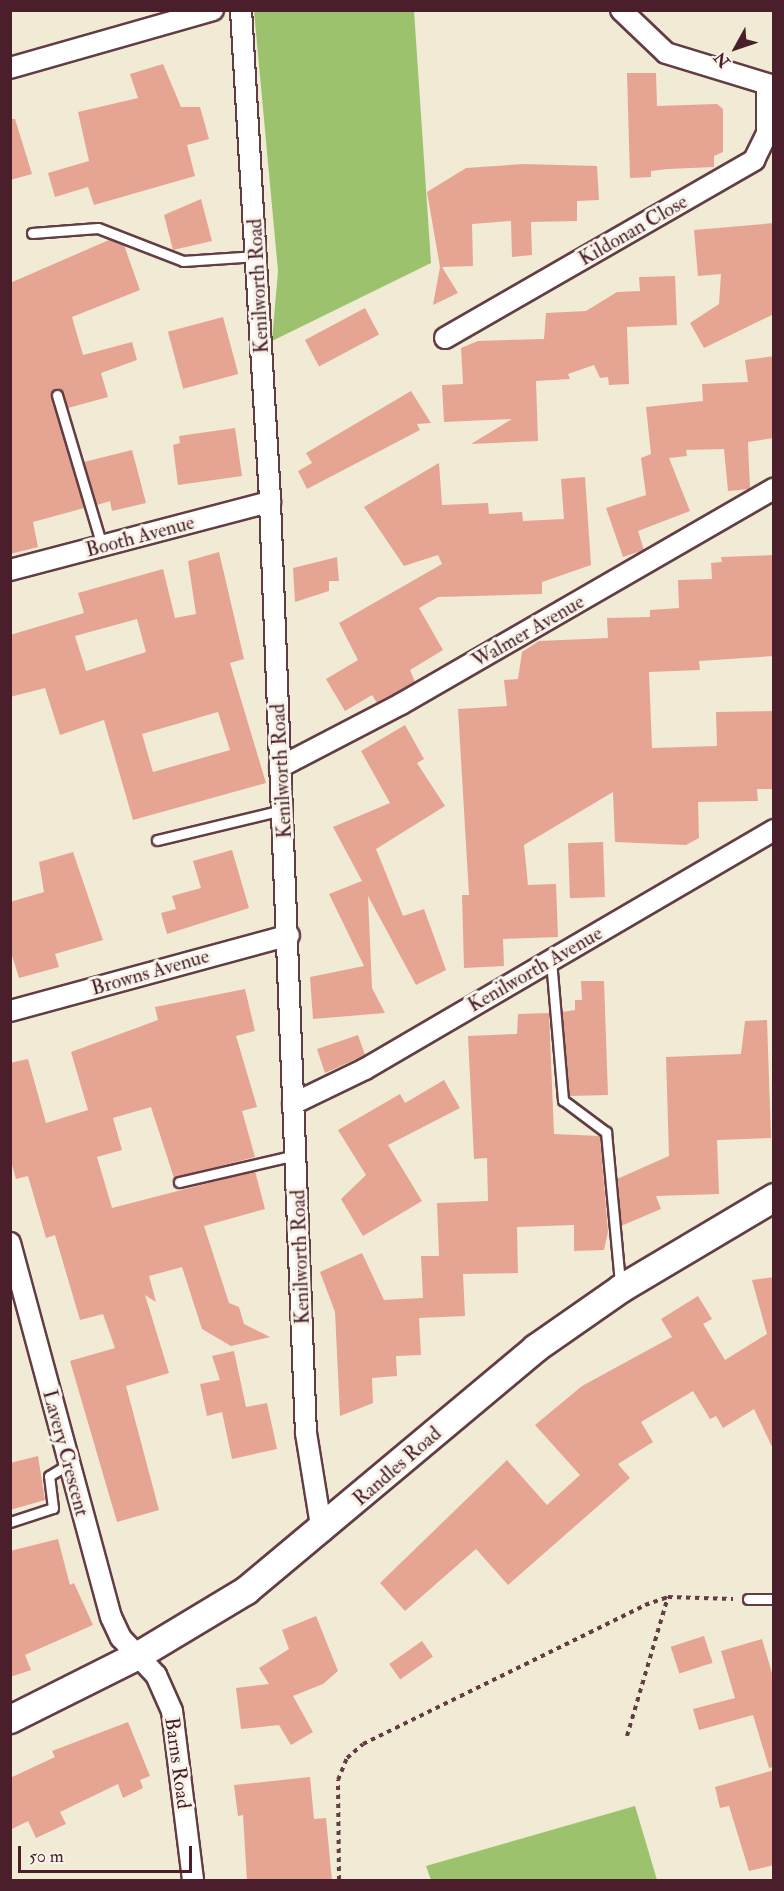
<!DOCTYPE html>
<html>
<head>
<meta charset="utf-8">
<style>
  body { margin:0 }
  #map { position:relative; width:784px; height:1891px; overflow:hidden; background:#f1ead5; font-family:"IM FELL Double Pica",serif }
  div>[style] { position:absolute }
  .green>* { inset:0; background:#9cc26d }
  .building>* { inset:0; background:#e6a593; transform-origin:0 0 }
  .path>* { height:4px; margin-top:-2px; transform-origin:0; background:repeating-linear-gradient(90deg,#633d44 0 4.5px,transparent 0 9px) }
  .roads { filter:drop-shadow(2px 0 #633d44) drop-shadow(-2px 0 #633d44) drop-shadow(0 2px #633d44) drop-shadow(0 -2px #633d44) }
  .lane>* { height:9px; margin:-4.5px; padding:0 4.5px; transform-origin:4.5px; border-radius:4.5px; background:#fff }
  .street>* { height:20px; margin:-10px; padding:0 10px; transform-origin:10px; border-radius:10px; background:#fff }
  .secondary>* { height:27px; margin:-13.5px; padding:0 13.5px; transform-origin:13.5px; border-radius:13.5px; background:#fff }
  span { translate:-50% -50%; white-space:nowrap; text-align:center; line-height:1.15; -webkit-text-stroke:6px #f7f3e8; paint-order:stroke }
  .street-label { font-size:20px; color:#4a1f2b }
  .frame { position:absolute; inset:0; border:12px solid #4a1f2b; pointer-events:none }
  .north { position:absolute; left:706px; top:18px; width:60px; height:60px; -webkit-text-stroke:4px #f7f3e8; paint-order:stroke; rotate:230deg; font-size:16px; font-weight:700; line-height:24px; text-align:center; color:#4a1f2b }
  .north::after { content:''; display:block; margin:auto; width:21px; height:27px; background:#4a1f2b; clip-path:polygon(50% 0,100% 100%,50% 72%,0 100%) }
  .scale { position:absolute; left:18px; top:1846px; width:174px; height:27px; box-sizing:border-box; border:3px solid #4a1f2b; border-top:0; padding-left:8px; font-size:18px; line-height:21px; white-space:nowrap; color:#4a1f2b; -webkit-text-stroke:4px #f7f3e8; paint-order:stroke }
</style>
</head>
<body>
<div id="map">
  <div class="green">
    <i style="clip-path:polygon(254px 11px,414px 11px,431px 263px,272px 341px,278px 271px)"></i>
    <i style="clip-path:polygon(635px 1806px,657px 1880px,431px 1880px,426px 1866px)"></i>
  </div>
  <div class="building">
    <i style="clip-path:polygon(163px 64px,181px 107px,200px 107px,209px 139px,187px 145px,195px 176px,94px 205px,88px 187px,55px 197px,48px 173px,89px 161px,78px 112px,138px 98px,130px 74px)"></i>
    <i style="clip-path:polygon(627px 73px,656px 73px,657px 106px,717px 104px,723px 109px,723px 152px,714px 156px,714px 167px,668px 169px,651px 171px,651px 177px,630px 178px)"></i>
    <i style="clip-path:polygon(10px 119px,15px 119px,32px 174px,10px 180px)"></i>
    <i style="clip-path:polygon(524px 164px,597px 166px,599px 200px,577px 201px,577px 221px,531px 222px,532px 255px,512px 257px,511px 221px,472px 224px,473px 266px,442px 267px,458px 293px,433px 305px,440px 267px,427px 192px,466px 168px)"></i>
    <i style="clip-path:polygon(201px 199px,212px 241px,173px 250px,164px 215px)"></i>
    <i style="clip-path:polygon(774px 223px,774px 314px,704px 348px,690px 323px,719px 304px,721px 274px,698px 276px,694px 230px)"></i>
    <i style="clip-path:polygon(109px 240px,124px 245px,140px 290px,72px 317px,83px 355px,132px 342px,137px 360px,101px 373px,108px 397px,68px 408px,62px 391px,52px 391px,84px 508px,33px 522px,38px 547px,10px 554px,10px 283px)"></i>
    <i style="clip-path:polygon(675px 276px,677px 325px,627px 327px,629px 384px,609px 385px,608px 377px,600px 378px,594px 365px,568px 374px,570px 379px,536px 381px,538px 441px,471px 444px,512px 419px,444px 422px,442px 385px,463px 384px,461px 348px,478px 341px,544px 339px,546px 313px,586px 311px,617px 292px,640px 291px,639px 277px)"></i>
    <i style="left:365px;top:308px;width:30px;height:68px;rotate:62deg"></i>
    <i style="left:223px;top:317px;width:59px;height:57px;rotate:75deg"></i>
    <i style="clip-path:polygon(774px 356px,774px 438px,748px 442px,750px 489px,728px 491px,724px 449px,686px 450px,687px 456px,669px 458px,690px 511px,638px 531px,644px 550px,623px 557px,606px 508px,646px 495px,641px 458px,651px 454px,646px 407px,703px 401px,702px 384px,748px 382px,745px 360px)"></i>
    <i style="clip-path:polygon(411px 391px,431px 423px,417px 424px,420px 430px,307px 489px,298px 471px,312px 463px,306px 453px)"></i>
    <i style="clip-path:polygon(235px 428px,242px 476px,178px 485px,173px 445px,180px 443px,179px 436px)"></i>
    <i style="clip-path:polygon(132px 450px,146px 503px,112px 511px,110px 501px,97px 505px,84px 462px)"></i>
    <i style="clip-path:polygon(439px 463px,442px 505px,488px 503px,489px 514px,522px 512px,523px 521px,564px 519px,561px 479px,585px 477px,591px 565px,542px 582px,542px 594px,438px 597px,419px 608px,443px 650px,410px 670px,415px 682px,377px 703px,372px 695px,345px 711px,326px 679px,358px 660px,339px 623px,442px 564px,438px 555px,404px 566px,364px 507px)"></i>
    <i style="clip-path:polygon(evenodd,219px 552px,244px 659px,230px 663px,266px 783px,133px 820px,104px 720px,60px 735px,45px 688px,10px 697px,10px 635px,84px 613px,78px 593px,163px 569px,175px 618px,196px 614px,188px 561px,219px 552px,137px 619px,146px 652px,86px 671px,75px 636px,137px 619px,219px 552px,218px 712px,230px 750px,153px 772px,142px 734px,218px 712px)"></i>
    <i style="clip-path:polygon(774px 555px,774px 656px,699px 661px,700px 670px,649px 672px,652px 748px,717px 746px,716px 712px,774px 711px,774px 789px,757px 789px,758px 801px,698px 802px,699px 838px,686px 845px,615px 842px,613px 792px,524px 845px,528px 885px,556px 884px,558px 937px,503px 939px,504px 966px,464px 968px,462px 895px,469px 895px,458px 709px,507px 706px,504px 680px,518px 679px,522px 652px,539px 641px,608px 638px,607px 618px,650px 617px,650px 610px,679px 608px,678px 580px,712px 579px,711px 563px,722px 562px,721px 557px)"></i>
    <i style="clip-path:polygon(337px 557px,339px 581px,329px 581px,329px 591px,295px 602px,293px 568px)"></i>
    <i style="clip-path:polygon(405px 725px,424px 759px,417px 763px,445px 806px,376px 849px,403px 916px,424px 909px,446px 970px,416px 985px,368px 896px,372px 988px,385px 1013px,313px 1019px,310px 977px,364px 966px,329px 894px,362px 881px,333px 827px,390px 803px,361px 751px)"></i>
    <i style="left:603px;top:842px;width:55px;height:35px;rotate:88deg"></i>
    <i style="clip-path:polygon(232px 850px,249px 908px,167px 934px,161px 913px,176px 909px,172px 896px,201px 888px,193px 861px)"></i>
    <i style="clip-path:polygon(73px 852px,103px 940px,55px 954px,59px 967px,19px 978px,10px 949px,10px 902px,44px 892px,39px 862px)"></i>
    <i style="clip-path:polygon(581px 981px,604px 981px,608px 1095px,569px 1096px,562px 1012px,575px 1010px,575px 1000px,582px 1000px)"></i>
    <i style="clip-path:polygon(245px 989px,255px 1031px,236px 1036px,257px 1107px,242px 1111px,255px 1157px,174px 1178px,151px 1107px,113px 1118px,122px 1150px,97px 1157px,112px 1208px,255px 1171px,265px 1209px,204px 1226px,229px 1303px,239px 1307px,244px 1324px,270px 1337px,231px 1346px,202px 1329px,182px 1267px,149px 1276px,156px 1302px,145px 1295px,169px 1373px,126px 1386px,159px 1510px,117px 1522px,70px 1361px,115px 1348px,103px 1314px,80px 1320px,55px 1235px,46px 1238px,28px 1176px,16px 1179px,10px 1158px,10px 1063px,28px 1059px,46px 1123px,88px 1110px,71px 1052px,158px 1020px,155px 1007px)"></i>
    <i style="clip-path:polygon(549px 1013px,554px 1134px,600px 1136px,608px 1232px,604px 1250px,574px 1251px,574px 1225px,517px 1227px,518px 1273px,463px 1274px,465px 1316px,419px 1318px,421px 1355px,396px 1356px,397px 1376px,372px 1378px,373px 1403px,340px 1416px,335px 1312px,320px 1272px,362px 1253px,384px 1300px,423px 1298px,421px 1256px,439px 1256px,437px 1203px,488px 1201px,487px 1158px,474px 1159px,468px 1036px,517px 1034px,518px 1014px)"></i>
    <i style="clip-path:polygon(767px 1020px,771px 1138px,717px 1140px,719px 1194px,656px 1196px,661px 1209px,621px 1226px,617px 1179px,669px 1156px,666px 1057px,741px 1054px,745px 1021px)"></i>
    <i style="clip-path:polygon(358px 1035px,365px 1055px,325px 1073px,317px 1049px)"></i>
    <i style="clip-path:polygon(444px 1080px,460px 1108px,388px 1145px,422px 1201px,363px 1236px,341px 1199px,366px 1175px,338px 1130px,400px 1094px,405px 1103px)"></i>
    <i style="clip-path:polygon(774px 1277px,774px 1451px,754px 1409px,723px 1428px,716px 1416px,710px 1419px,693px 1391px,641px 1422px,653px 1442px,618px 1464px,630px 1478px,508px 1585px,476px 1549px,405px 1611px,380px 1583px,507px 1460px,547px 1505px,580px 1475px,535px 1425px,582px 1386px,672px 1337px,661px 1319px,698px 1296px,712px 1319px,703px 1324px,725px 1360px,767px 1334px,752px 1280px)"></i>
    <i style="clip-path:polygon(234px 1351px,246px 1407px,267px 1403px,277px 1449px,232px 1459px,222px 1412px,207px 1416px,200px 1384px,220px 1380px,212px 1356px)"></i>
    <i style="clip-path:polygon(38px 1456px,45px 1500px,10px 1510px,10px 1463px)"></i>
    <i style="clip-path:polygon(58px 1539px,70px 1585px,74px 1583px,93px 1625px,25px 1655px,31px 1670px,10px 1677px,10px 1551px)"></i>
    <i style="clip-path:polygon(316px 1616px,338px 1671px,323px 1684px,293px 1696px,313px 1732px,291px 1745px,279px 1725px,241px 1729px,236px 1688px,269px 1684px,259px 1668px,289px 1649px,282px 1630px)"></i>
    <i style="left:704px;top:1636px;width:28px;height:35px;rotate:72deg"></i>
    <i style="clip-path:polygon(762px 1639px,774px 1680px,774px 1767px,769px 1768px,753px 1715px,699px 1730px,693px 1709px,735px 1698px,721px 1651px)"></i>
    <i style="left:422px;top:1641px;width:19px;height:40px;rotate:55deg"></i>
    <i style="clip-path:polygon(128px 1722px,150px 1776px,140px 1780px,143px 1788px,123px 1798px,118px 1784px,60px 1812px,66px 1824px,36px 1838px,28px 1821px,10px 1830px,10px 1778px,55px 1757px,52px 1751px)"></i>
    <i style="clip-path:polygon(774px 1770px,774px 1865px,749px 1871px,729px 1806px,720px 1808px,715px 1787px)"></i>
    <i style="clip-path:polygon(310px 1777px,314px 1819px,326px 1818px,332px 1881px,247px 1881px,243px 1815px,238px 1816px,234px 1785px)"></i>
  </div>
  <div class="path">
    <i style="left:627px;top:1736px;width:145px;rotate:-73.6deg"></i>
    <i style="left:339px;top:1880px;width:100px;rotate:-90.6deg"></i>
    <i style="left:338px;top:1780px;width:24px;rotate:-68deg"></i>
    <i style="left:347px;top:1758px;width:21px;rotate:-41deg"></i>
    <i style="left:363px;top:1744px;width:314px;rotate:-26.2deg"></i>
    <i style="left:645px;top:1605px;width:24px;rotate:-19deg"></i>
    <i style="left:668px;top:1597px;width:65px;rotate:1.8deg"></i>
  </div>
  <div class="roads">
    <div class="lane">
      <i style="left:32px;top:233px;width:66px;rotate:-4.3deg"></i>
      <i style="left:98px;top:228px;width:91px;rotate:21.2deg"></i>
      <i style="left:183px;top:261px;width:74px;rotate:-3.9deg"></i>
      <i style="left:57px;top:395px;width:158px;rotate:73.4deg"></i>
      <i style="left:157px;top:840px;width:129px;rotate:-13.5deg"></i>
      <i style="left:551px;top:960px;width:141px;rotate:85.1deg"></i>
      <i style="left:563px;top:1100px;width:54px;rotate:36.7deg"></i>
      <i style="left:606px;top:1132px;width:153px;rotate:84.7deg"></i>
      <i style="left:179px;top:1182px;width:119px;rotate:-13.1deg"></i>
      <i style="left:10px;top:1522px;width:45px;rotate:-18deg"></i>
      <i style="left:53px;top:1508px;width:32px;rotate:-97deg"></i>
      <i style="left:49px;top:1476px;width:23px;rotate:-31deg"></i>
      <i style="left:748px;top:1599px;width:26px"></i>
    </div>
    <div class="street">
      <i style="left:241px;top:10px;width:493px;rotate:86.6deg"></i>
      <i style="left:270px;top:502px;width:932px;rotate:87.79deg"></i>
      <i style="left:306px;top:1433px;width:100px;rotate:80.8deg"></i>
      <i style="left:621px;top:10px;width:62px;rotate:43.7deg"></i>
      <i style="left:666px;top:53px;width:113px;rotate:17deg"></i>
      <i style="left:10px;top:68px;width:211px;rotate:-15.9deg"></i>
      <i style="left:445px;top:338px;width:357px;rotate:-29.9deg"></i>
      <i style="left:754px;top:160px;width:30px;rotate:-64deg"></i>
      <i style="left:767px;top:133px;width:47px;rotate:-90deg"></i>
      <i style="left:10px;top:570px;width:269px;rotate:-14.7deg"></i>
      <i style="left:280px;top:767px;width:136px;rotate:-27.5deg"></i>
      <i style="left:401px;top:704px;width:431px;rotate:-30deg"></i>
      <i style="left:10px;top:1011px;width:289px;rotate:-15.2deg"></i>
      <i style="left:293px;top:1104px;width:80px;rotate:-25.9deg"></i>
      <i style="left:365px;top:1069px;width:474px;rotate:-30.3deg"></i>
      <i style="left:10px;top:1243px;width:387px;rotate:74.9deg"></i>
      <i style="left:111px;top:1617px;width:23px;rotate:65deg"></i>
      <i style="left:121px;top:1638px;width:51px;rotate:46.6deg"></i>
      <i style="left:156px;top:1675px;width:39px;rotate:66deg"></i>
      <i style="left:172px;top:1711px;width:170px;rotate:82.9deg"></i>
    </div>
    <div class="secondary">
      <i style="left:10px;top:1719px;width:143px;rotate:-26.6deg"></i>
      <i style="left:138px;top:1655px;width:126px;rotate:-31deg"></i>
      <i style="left:246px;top:1590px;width:377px;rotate:-39.9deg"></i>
      <i style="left:535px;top:1348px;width:105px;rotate:-34.9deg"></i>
      <i style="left:621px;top:1288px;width:178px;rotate:-30.7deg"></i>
    </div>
  </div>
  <div class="street-label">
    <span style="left:633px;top:230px;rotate:-30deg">Kildonan Close</span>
    <span style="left:258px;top:286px;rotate:-93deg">Kenilworth Road</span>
    <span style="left:140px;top:536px;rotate:-15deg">Booth Avenue</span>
    <span style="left:528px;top:631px;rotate:-30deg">Walmer Avenue</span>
    <span style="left:281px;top:771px;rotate:-93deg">Kenilworth Road</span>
    <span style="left:535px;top:969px;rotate:-30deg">Kenilworth Avenue</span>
    <span style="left:150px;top:972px;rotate:-16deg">Browns Avenue</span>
    <span style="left:300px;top:1257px;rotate:-92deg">Kenilworth Road</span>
    <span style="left:66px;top:1453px;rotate:75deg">Lavery Crescent</span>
    <span style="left:397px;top:1466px;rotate:-41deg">Randles Road</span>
    <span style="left:178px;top:1763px;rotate:82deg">Barns Road</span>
  </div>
  <div class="frame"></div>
  <div class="north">N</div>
  <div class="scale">50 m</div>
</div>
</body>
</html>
